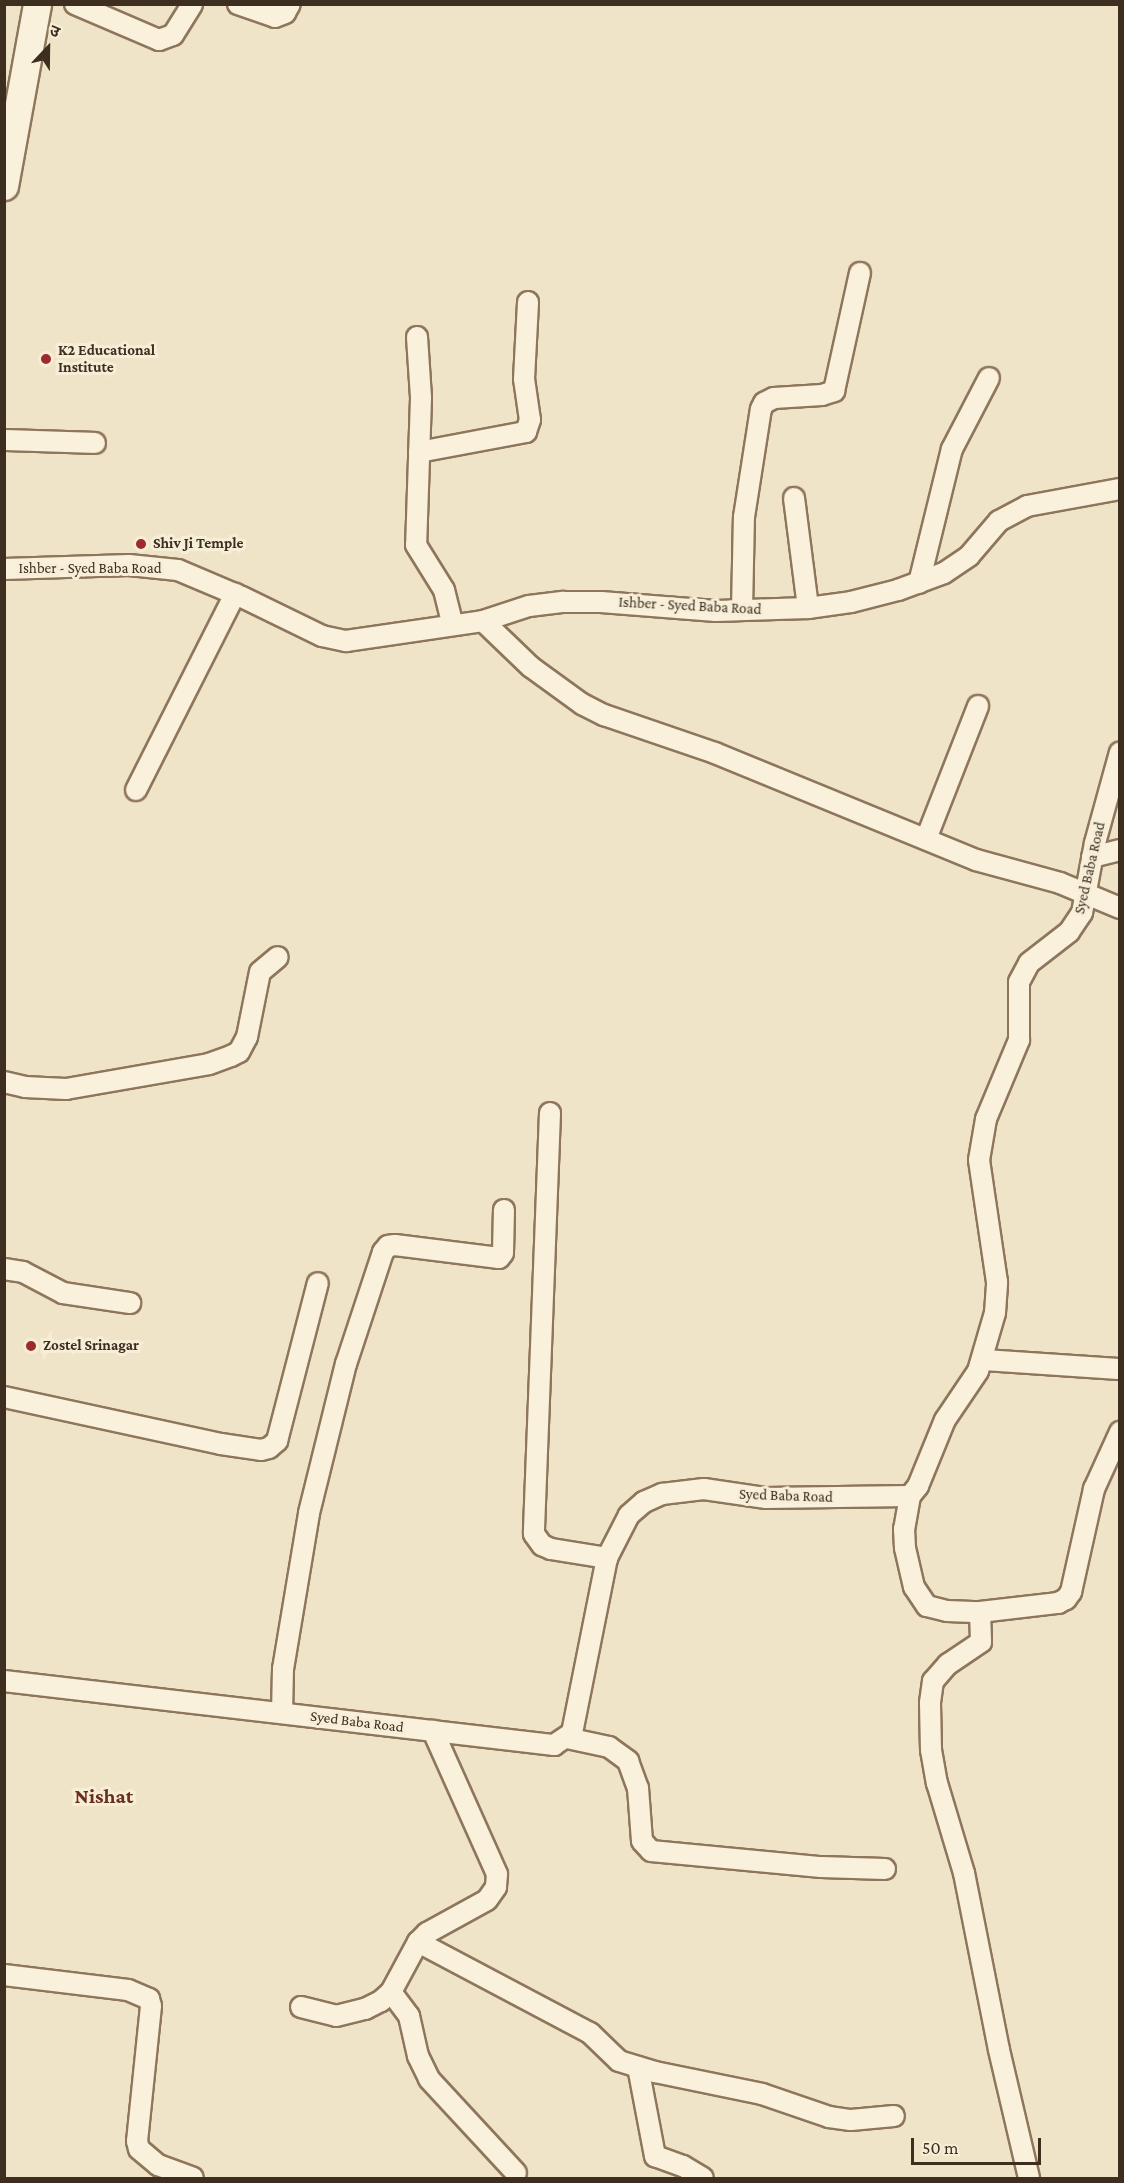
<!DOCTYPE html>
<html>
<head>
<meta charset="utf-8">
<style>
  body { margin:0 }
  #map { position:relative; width:1124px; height:2183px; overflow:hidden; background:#f0e4c8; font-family:"Crimson Pro","Noto Sans Devanagari",serif }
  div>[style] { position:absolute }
  .roads { filter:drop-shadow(2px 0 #8d765c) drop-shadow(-2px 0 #8d765c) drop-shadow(0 2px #8d765c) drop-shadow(0 -2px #8d765c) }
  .street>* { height:20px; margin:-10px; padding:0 10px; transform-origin:10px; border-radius:10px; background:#faf1dc }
  .secondary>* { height:27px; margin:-13.5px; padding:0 13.5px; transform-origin:13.5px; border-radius:13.5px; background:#faf1dc }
  .dots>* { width:16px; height:16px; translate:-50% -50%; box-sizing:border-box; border:3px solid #f7eed8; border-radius:50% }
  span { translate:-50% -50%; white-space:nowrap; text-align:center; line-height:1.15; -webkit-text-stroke:6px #f7eed8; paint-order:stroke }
  .poi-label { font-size:15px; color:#3d2e20; font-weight:700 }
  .left { translate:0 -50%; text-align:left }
  .street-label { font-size:15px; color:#3d2e20 }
  .district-label { font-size:21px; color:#6b2e1e; font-weight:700 }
  .frame { position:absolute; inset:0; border:6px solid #3d2e20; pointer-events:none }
  .north { position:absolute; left:18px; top:18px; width:60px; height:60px; -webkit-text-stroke:4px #f7eed8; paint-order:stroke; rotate:22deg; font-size:16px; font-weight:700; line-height:24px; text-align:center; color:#3d2e20 }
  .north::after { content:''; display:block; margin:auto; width:21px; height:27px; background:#3d2e20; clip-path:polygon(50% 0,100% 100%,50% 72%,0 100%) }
  .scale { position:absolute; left:911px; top:2138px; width:130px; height:27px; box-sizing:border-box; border:3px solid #3d2e20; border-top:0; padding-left:8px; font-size:18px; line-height:21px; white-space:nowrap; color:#3d2e20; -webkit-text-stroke:4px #f7eed8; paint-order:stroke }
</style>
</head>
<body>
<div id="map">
  <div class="roads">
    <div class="street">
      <i style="left:75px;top:4px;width:91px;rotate:23.2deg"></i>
      <i style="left:159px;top:40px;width:15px;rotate:-20deg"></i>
      <i style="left:173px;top:35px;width:36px;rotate:-58deg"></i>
      <i style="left:238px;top:4px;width:39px;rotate:19deg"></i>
      <i style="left:275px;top:17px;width:11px;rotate:-22deg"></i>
      <i style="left:285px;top:13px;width:10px;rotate:-61deg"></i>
      <i style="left:417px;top:337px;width:61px;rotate:86.2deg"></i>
      <i style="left:421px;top:398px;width:147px;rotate:91.9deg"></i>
      <i style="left:416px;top:545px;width:53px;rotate:58.1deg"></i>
      <i style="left:444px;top:590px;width:34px;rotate:76deg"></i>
      <i style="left:4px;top:440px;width:91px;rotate:1.9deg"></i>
      <i style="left:419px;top:452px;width:109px;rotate:-10.6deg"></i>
      <i style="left:526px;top:432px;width:13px;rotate:-72deg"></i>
      <i style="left:530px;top:420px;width:41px;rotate:-98.3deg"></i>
      <i style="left:524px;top:379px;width:77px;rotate:-87deg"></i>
      <i style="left:794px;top:498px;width:111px;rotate:82.7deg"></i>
      <i style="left:4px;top:569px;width:125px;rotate:-1.8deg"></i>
      <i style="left:129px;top:565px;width:49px;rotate:5.8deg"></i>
      <i style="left:178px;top:570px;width:69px;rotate:22.9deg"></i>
      <i style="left:242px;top:597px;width:89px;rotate:26deg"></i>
      <i style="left:322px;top:636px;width:25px;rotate:12deg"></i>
      <i style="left:346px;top:641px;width:138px;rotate:-8.3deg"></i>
      <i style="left:483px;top:621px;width:48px;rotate:-18.1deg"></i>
      <i style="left:529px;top:606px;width:35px;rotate:-7deg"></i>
      <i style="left:564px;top:602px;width:37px"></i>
      <i style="left:601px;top:602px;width:115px;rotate:4.5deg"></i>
      <i style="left:716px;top:611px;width:92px;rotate:-1.9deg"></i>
      <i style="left:808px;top:608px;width:43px;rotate:-7.9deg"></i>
      <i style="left:851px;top:602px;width:49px;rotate:-14.3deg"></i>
      <i style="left:898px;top:590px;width:49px;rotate:-20.3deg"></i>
      <i style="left:944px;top:573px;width:30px;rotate:-34deg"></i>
      <i style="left:969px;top:556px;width:46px;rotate:-49.4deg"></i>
      <i style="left:999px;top:521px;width:32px;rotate:-28deg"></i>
      <i style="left:1027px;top:506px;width:95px;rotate:-10.4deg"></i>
      <i style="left:919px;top:583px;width:138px;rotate:-76.2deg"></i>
      <i style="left:952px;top:449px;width:80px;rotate:-62.5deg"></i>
      <i style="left:742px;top:610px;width:93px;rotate:-88.8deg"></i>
      <i style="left:744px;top:517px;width:109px;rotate:-81.1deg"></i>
      <i style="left:761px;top:409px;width:7px;rotate:-63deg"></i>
      <i style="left:764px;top:403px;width:11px;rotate:-27deg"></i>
      <i style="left:774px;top:398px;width:48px;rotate:-3.6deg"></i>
      <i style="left:822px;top:395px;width:13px;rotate:-18deg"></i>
      <i style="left:834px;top:391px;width:121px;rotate:-77.6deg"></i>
      <i style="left:483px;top:621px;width:66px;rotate:43.8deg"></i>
      <i style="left:531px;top:667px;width:63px;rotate:36deg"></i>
      <i style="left:582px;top:704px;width:25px;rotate:27deg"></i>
      <i style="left:604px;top:715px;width:117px;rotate:18.9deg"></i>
      <i style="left:715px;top:753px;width:282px;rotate:22.3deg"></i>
      <i style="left:976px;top:860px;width:87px;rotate:15.3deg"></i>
      <i style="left:1060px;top:883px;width:65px;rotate:22.6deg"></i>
      <i style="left:136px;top:790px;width:220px;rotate:-63.2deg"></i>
      <i style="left:926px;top:839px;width:143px;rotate:-68.6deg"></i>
      <i style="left:1092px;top:857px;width:29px;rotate:-14deg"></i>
      <i style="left:4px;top:1082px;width:22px;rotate:13deg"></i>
      <i style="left:25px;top:1087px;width:41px;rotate:2.8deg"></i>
      <i style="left:66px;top:1089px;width:145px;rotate:-9.9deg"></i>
      <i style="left:209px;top:1064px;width:23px;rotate:-20deg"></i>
      <i style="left:231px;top:1056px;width:9px;rotate:-27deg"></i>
      <i style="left:239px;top:1052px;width:17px;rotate:-62deg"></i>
      <i style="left:247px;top:1037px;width:66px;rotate:-78.7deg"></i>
      <i style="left:260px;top:972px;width:23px;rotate:-40deg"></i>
      <i style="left:550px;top:1113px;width:421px;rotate:92.2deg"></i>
      <i style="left:534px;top:1534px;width:14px;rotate:54deg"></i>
      <i style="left:542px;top:1545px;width:10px;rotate:24deg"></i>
      <i style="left:551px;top:1549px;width:57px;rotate:9.1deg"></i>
      <i style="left:4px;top:1269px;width:19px;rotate:9deg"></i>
      <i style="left:23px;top:1272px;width:45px;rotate:27.7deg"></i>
      <i style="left:63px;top:1293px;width:68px;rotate:8.5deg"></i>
      <i style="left:983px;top:1360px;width:137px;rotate:3.8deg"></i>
      <i style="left:4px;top:1397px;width:222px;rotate:12.2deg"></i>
      <i style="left:221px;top:1444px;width:40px;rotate:8.5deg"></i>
      <i style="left:261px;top:1450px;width:8px;rotate:-14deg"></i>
      <i style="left:269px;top:1448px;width:11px;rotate:-41deg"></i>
      <i style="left:277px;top:1441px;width:163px;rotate:-75.5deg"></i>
      <i style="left:910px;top:1496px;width:34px;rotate:100deg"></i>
      <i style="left:904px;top:1529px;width:19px;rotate:87deg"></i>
      <i style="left:905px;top:1548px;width:40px;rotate:77deg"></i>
      <i style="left:914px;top:1587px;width:23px;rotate:56deg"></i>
      <i style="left:927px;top:1606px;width:21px;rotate:14deg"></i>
      <i style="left:947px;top:1611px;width:33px;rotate:2deg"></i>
      <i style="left:980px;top:1612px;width:79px;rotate:-6.6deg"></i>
      <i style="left:1058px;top:1603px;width:9px;rotate:-27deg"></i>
      <i style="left:1066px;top:1599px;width:9px;rotate:-54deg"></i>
      <i style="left:1071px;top:1592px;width:106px;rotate:-77.4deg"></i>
      <i style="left:1094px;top:1489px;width:63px;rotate:-65.5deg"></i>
      <i style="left:980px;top:1612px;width:30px;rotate:88deg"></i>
      <i style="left:981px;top:1642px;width:40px;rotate:146deg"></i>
      <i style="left:948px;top:1664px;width:23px;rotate:131deg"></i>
      <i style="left:933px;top:1681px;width:22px;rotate:98deg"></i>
      <i style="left:930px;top:1703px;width:47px;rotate:88.8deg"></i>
      <i style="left:931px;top:1750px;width:34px;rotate:80deg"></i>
      <i style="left:937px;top:1783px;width:94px;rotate:73.3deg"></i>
      <i style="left:964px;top:1873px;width:180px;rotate:78.8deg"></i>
      <i style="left:999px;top:2050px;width:131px;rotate:76.8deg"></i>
      <i style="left:4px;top:1681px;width:554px;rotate:6.64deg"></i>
      <i style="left:554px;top:1745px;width:22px;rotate:-34deg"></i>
      <i style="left:572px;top:1733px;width:178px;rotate:-78.7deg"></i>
      <i style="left:607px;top:1558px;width:48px;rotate:-62.9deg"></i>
      <i style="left:629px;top:1515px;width:20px;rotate:-41deg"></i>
      <i style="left:644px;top:1502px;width:20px;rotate:-24deg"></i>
      <i style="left:662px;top:1494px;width:42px;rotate:-6.8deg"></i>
      <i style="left:704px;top:1489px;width:63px;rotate:8.3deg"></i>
      <i style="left:766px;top:1498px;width:144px;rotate:-0.8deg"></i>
      <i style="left:910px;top:1496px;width:13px;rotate:-51deg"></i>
      <i style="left:918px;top:1486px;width:71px;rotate:-67.8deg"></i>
      <i style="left:945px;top:1420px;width:59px;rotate:-56deg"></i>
      <i style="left:978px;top:1371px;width:60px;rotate:-73.7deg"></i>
      <i style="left:995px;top:1313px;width:31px;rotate:-86deg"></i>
      <i style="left:997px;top:1282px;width:123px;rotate:-98.4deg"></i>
      <i style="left:979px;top:1160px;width:42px;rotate:-80.3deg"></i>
      <i style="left:986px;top:1119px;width:86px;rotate:-67.3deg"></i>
      <i style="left:1019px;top:1040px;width:58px;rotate:-90deg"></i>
      <i style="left:1019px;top:982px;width:21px;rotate:-62deg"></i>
      <i style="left:1029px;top:963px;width:51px;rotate:-37.8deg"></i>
      <i style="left:1069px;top:932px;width:23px;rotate:-56deg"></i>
      <i style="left:1082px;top:913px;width:71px;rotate:-79.5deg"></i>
      <i style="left:1095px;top:843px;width:94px;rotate:-74.6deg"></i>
      <i style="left:282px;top:1713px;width:44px;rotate:-88.7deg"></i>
      <i style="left:283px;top:1669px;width:158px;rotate:-80.5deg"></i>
      <i style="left:309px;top:1513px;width:154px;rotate:-76.1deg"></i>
      <i style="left:346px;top:1364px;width:118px;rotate:-71.7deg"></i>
      <i style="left:383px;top:1252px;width:8px;rotate:-50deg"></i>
      <i style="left:388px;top:1246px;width:7px;rotate:-8deg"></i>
      <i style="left:395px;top:1245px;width:105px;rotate:7.1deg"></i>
      <i style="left:499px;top:1258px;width:6px;rotate:-51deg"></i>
      <i style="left:503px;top:1253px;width:43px;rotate:-88.7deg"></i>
      <i style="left:567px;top:1738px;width:43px;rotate:12.1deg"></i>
      <i style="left:609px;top:1747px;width:24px;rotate:36deg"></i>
      <i style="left:628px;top:1761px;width:29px;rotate:70deg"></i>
      <i style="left:638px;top:1788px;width:53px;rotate:85.7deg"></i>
      <i style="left:642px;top:1841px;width:13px;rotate:48deg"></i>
      <i style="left:651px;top:1851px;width:171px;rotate:5.4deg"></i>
      <i style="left:821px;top:1867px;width:64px;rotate:1.8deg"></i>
      <i style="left:418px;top:1942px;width:195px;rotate:27.9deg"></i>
      <i style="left:590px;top:2033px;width:40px;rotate:44deg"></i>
      <i style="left:619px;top:2061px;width:38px;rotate:17deg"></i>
      <i style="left:655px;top:2072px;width:109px;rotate:11.6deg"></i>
      <i style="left:762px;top:2094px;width:71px;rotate:18.9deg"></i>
      <i style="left:829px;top:2117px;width:22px;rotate:8deg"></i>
      <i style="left:851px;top:2120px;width:43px;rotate:-5.3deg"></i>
      <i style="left:4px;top:1975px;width:125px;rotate:6.9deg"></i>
      <i style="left:128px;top:1990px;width:23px;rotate:23deg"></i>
      <i style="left:149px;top:1999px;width:7px;rotate:74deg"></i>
      <i style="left:151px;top:2006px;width:136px;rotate:95.9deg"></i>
      <i style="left:137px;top:2141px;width:8px;rotate:76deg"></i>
      <i style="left:139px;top:2149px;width:25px;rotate:40deg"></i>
      <i style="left:158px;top:2165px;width:37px;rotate:20deg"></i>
      <i style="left:391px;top:1992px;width:30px;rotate:53deg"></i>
      <i style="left:409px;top:2016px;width:41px;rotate:77.3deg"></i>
      <i style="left:418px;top:2056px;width:25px;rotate:64deg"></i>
      <i style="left:429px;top:2079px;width:128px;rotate:47.2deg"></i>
      <i style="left:301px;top:2007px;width:36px;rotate:14deg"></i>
      <i style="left:336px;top:2016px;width:30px;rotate:-14deg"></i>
      <i style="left:365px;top:2009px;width:18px;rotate:-27deg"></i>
      <i style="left:381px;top:2001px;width:13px;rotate:-42deg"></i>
      <i style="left:391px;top:1992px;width:57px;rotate:-61.6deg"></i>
      <i style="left:418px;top:1942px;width:13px;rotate:-45deg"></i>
      <i style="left:427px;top:1933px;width:68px;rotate:-28.8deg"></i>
      <i style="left:487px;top:1900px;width:16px;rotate:-55deg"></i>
      <i style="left:496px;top:1887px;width:13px;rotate:-86deg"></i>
      <i style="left:497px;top:1874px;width:157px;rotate:-114.1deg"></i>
      <i style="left:638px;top:2067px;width:91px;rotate:79.2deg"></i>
      <i style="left:655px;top:2156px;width:30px;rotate:20deg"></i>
      <i style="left:683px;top:2166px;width:23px;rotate:31deg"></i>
    </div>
    <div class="secondary">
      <i style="left:4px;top:186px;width:185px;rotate:-79.7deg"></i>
    </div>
  </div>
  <div class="dots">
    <i style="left:46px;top:359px;background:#9e2a2b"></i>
    <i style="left:141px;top:544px;background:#9e2a2b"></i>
    <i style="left:31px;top:1346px;background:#9e2a2b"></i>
  </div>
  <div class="poi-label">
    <span class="left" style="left:58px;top:359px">K2 Educational<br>Institute</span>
    <span class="left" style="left:153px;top:544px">Shiv Ji Temple</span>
    <span class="left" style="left:43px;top:1346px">Zostel Srinagar</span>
  </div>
  <div class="street-label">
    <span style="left:90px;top:569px">Ishber - Syed Baba Road</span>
    <span style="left:690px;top:606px;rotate:3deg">Ishber - Syed Baba Road</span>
    <span style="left:1090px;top:868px;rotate:-77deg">Syed Baba Road</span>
    <span style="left:786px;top:1496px;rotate:2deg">Syed Baba Road</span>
    <span style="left:357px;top:1722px;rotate:7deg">Syed Baba Road</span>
  </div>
  <div class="district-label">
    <span style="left:104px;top:1796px">Nishat</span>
  </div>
  <div class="frame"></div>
  <div class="north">उ</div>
  <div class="scale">50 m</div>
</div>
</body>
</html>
